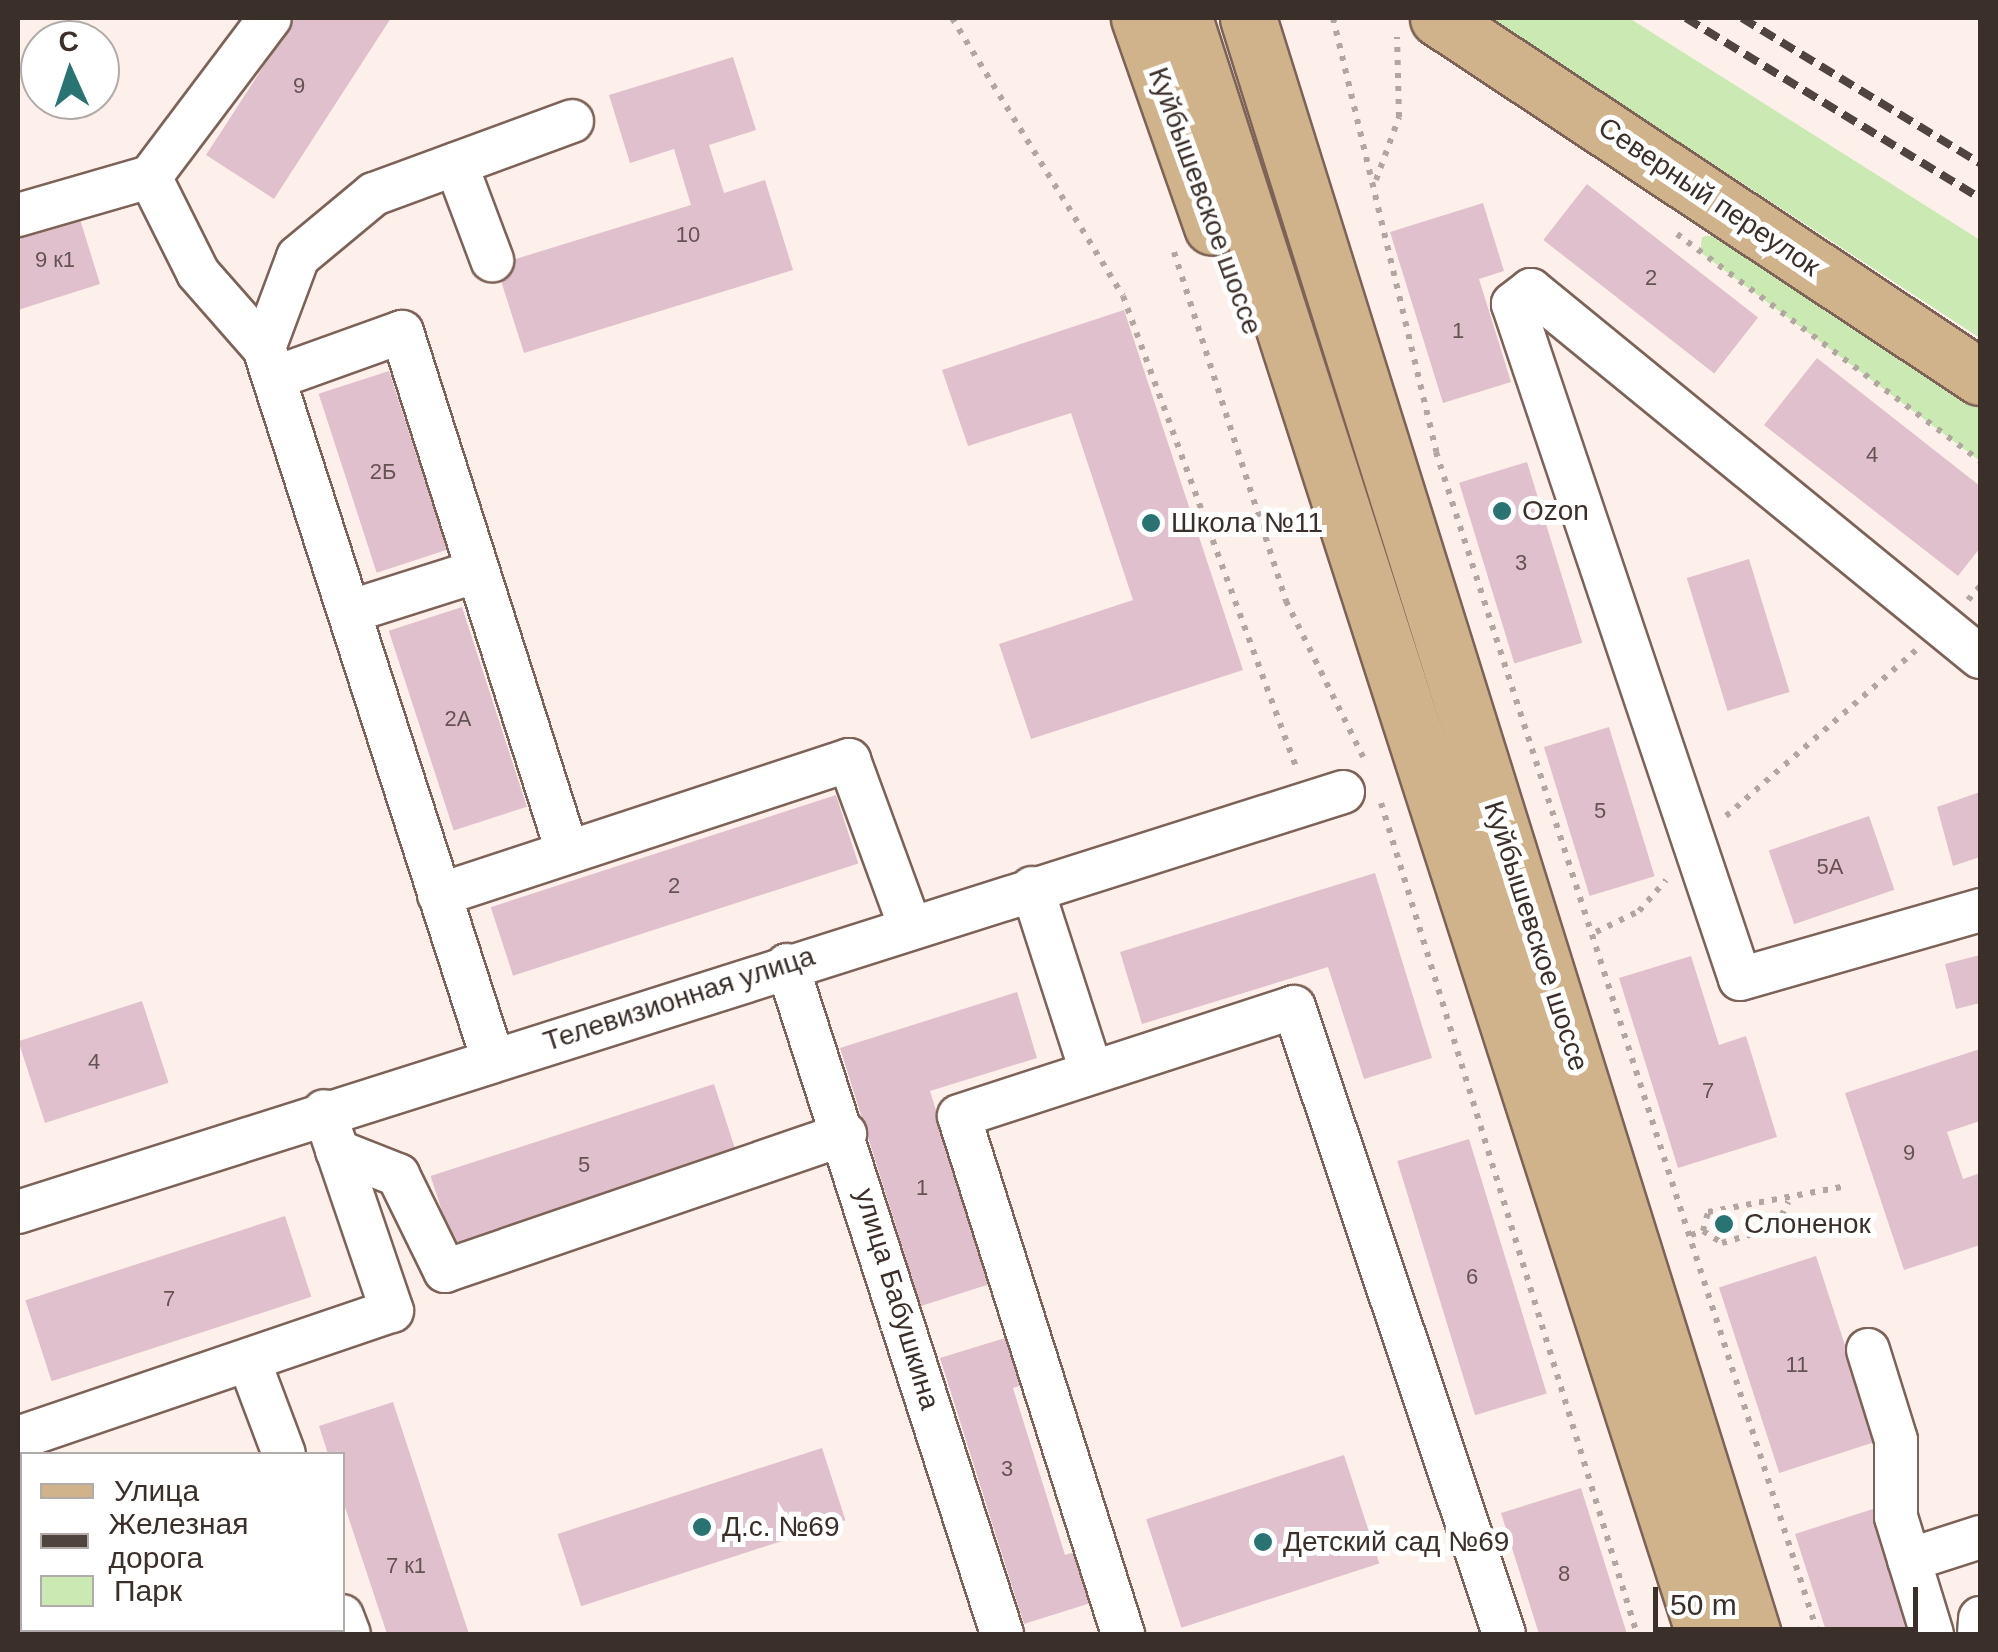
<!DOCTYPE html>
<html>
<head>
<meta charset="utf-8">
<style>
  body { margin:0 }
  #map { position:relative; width:1998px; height:1652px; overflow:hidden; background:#fdf0eb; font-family:Arial,sans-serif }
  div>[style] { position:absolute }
  .green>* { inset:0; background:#cbe9b2 }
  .building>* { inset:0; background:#e0c0cc; transform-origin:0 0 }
  .path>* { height:6px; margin-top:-3px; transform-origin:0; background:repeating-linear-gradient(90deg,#b2a6a1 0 5px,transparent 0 13px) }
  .roads { filter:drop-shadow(2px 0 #7d6357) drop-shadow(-2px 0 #7d6357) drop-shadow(0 2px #7d6357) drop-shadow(0 -2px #7d6357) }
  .minor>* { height:42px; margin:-21px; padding:0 21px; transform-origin:21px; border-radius:21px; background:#fff }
  .major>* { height:55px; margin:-27.5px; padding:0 27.5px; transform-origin:27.5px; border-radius:27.5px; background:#d1b38b }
  .rail>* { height:8px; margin-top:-4px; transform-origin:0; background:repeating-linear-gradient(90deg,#50443f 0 15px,transparent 0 23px) }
  .dots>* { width:28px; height:28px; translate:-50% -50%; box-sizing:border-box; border:5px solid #fff; border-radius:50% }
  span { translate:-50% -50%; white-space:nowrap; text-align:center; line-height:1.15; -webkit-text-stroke:10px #fff; paint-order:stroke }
  .number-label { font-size:22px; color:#645352 }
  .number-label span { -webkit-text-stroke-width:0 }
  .street-label { font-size:28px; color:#3b2f2a }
  .poi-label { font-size:28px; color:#3b2f2a }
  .left { translate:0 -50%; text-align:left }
  .frame { position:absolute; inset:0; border:20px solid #3b2f2a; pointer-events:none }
  .legend { position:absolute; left:20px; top:1452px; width:325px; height:180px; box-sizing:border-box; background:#fff; border:2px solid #b1acaa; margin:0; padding:12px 18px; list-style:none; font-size:30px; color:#3b2f2a }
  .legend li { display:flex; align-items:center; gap:20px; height:50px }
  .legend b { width:50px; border:2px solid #b1acaa }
  .north { position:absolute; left:20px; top:20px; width:100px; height:100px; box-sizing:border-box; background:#fff; border:2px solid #b1acaa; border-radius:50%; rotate:357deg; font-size:28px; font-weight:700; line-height:40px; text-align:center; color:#3b2f2a }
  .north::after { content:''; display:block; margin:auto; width:35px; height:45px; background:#297373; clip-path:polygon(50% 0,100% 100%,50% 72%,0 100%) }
  .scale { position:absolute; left:1653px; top:1587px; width:265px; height:45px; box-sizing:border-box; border:5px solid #3b2f2a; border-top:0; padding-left:12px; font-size:30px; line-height:35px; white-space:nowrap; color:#3b2f2a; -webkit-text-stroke:8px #fff; paint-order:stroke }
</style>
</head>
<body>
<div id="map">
  <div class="green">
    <i style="clip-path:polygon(1489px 18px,1629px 18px,1980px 240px,1980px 338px)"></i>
    <i style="clip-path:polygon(1718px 234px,1980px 408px,1980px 461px,1700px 252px,1702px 237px)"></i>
  </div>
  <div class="building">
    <i style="clip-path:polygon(295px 18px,391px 18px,274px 199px,206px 155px)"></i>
    <i style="clip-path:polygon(733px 57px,756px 130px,709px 145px,724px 193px,765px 180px,793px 270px,524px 353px,496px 265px,691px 205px,674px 149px,630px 163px,609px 95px)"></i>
    <i style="left:1587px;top:184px;width:217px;height:71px;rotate:38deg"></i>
    <i style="clip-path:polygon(1483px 203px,1504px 271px,1479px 279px,1511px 382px,1443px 403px,1390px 232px)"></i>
    <i style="clip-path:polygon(79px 216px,100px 284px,18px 310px,18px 235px)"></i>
    <i style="clip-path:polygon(1124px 310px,1243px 670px,1031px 739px,999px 644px,1133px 600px,1071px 413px,968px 446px,942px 370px)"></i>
    <i style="clip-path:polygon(1817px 358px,1980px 486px,1980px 548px,1958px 576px,1764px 425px)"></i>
    <i style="left:389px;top:371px;width:188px;height:74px;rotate:72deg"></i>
    <i style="left:1527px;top:462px;width:189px;height:71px;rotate:73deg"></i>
    <i style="left:1749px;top:559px;width:139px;height:65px;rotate:73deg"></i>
    <i style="left:462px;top:607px;width:210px;height:77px;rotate:72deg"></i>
    <i style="left:1609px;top:727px;width:156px;height:68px;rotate:73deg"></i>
    <i style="clip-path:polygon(1980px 792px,1980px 857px,1953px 866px,1937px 807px)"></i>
    <i style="left:836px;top:795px;width:72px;height:363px;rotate:72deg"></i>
    <i style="left:1869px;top:816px;width:78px;height:106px;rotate:71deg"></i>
    <i style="clip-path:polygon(1375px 873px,1432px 1058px,1364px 1079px,1328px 967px,1142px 1024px,1120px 952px)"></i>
    <i style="clip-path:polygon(1980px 955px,1980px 1003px,1956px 1009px,1945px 964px)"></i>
    <i style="clip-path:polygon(1691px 956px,1719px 1045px,1746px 1036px,1777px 1137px,1678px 1168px,1619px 978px)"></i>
    <i style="clip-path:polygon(1017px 992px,1037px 1058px,930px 1091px,990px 1284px,921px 1306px,840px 1048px)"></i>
    <i style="left:142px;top:1001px;width:86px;height:130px;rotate:72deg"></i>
    <i style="clip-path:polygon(1980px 1049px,1980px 1121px,1947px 1132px,1963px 1179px,1980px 1173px,1980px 1245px,1904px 1270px,1845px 1093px)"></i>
    <i style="left:714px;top:1084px;width:73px;height:298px;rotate:72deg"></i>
    <i style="left:1469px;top:1139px;width:266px;height:75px;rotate:73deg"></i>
    <i style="left:285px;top:1216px;width:85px;height:273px;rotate:72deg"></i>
    <i style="left:1816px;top:1256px;width:195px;height:102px;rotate:72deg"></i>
    <i style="clip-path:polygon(1018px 1334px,1033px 1382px,1013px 1388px,1065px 1555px,1081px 1550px,1097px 1601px,1024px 1624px,940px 1358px)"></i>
    <i style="clip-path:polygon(393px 1402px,469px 1634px,387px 1634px,342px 1498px,342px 1454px,328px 1454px,319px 1426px)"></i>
    <i style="left:822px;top:1448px;width:76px;height:278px;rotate:72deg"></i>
    <i style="left:1344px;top:1455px;width:114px;height:208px;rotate:72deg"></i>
    <i style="clip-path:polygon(1581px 1488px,1627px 1634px,1539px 1634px,1501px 1513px)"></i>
    <i style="clip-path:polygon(1876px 1508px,1916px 1634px,1827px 1634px,1795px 1534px)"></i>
  </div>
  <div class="path">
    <i style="left:952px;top:18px;width:326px;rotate:58.4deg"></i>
    <i style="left:1123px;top:296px;width:502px;rotate:69.83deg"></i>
    <i style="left:1333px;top:18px;width:446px;rotate:76.6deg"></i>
    <i style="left:1436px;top:452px;width:1242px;rotate:72.09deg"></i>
    <i style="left:1376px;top:180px;width:67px;rotate:-69.9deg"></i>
    <i style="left:1399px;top:117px;width:80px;rotate:-91.4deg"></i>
    <i style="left:1677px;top:234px;width:379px;rotate:36.8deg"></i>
    <i style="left:1174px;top:252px;width:367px;rotate:72.2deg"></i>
    <i style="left:1286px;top:601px;width:176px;rotate:63.7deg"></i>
    <i style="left:1968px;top:600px;width:18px;rotate:-49deg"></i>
    <i style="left:1381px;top:803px;width:870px;rotate:72.88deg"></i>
    <i style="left:1726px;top:816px;width:252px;rotate:-41.1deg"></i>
    <i style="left:1596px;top:932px;width:48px;rotate:-26deg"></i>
    <i style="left:1639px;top:911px;width:41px;rotate:-48.9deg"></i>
    <i style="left:1703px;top:1231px;width:22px;rotate:32deg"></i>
    <i style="left:1722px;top:1243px;width:56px;rotate:-16.5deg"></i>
    <i style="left:1776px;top:1227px;width:28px;rotate:-64deg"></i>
    <i style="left:1691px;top:1235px;width:13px;rotate:-18deg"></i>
    <i style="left:1703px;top:1231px;width:20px;rotate:-75deg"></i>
    <i style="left:1708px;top:1212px;width:141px;rotate:-10.6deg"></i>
  </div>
  <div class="roads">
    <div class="minor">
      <i style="left:456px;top:164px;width:103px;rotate:69.4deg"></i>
      <i style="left:150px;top:177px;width:107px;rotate:63.4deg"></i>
      <i style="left:198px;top:273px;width:100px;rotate:48.7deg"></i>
      <i style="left:264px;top:348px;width:748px;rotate:72.17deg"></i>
      <i style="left:18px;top:215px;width:137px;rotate:-16.1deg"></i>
      <i style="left:150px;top:177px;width:199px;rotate:-53deg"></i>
      <i style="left:264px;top:348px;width:97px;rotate:-69.5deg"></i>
      <i style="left:298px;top:257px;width:99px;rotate:-39.7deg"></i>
      <i style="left:374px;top:194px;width:211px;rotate:-20.2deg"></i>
      <i style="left:274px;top:378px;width:136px;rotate:-19.8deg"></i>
      <i style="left:402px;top:332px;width:545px;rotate:72.36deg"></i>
      <i style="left:355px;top:610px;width:126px;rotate:-17.6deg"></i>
      <i style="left:1980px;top:657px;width:580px;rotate:-140.74deg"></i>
      <i style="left:1531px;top:290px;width:23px;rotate:142deg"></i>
      <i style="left:1513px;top:304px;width:712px;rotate:71.41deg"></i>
      <i style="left:1740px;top:979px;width:250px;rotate:-16deg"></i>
      <i style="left:1032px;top:888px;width:192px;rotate:72.1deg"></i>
      <i style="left:439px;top:895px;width:432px;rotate:-18.2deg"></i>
      <i style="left:849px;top:760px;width:175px;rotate:69.9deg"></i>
      <i style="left:787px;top:965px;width:703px;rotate:72.18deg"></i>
      <i style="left:337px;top:1151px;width:66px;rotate:21.5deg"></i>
      <i style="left:398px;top:1175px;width:107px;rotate:63.9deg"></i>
      <i style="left:445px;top:1271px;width:423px;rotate:-18.9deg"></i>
      <i style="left:18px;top:1212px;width:1390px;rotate:-17.59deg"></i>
      <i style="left:1868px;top:1350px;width:94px;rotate:72.7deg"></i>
      <i style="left:1896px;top:1440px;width:77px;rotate:90deg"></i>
      <i style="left:1896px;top:1517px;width:122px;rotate:72.9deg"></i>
      <i style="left:249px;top:1361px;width:99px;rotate:69.4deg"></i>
      <i style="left:18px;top:1438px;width:395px;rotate:-18.8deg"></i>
      <i style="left:392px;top:1311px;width:211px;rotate:-108.8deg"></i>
      <i style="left:1909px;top:1560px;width:75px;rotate:-17.9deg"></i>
      <i style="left:342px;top:1616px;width:19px;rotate:69deg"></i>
      <i style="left:1123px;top:1634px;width:543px;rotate:-107.57deg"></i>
      <i style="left:959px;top:1116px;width:352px;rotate:-18deg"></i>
      <i style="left:1294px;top:1007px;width:661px;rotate:71.48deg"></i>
      <i style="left:1979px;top:1634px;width:16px;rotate:-86deg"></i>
    </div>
    <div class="major">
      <i style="left:1139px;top:18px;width:221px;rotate:70.7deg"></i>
      <i style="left:1184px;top:18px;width:1698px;rotate:72.16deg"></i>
      <i style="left:1248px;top:18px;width:1693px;rotate:72.65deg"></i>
      <i style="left:1438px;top:18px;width:650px;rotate:33.52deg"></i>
    </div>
  </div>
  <div class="rail">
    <i style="left:1686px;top:18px;width:345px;rotate:31.5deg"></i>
    <i style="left:1742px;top:18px;width:279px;rotate:31.4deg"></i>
  </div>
  <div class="dots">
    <i style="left:1502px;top:511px;background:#297373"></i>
    <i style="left:1151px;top:523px;background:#297373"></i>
    <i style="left:1724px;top:1224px;background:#297373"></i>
    <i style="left:702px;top:1527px;background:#297373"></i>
    <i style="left:1263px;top:1542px;background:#297373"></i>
  </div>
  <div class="number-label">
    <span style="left:299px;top:86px">9</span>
    <span style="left:688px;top:235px">10</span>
    <span style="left:55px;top:260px">9 к1</span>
    <span style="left:1651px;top:278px">2</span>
    <span style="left:1458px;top:331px">1</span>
    <span style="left:1872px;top:455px">4</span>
    <span style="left:383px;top:472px">2Б</span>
    <span style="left:1521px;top:563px">3</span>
    <span style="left:458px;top:719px">2А</span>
    <span style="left:1600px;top:811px">5</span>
    <span style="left:1830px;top:867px">5А</span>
    <span style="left:674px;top:886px">2</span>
    <span style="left:94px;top:1062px">4</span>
    <span style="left:1708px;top:1091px">7</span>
    <span style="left:1909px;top:1153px">9</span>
    <span style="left:584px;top:1165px">5</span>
    <span style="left:922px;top:1188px">1</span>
    <span style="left:1472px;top:1277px">6</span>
    <span style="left:169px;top:1299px">7</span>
    <span style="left:1797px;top:1365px">11</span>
    <span style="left:1007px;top:1469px">3</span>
    <span style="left:406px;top:1566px">7 к1</span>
    <span style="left:1564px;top:1574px">8</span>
  </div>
  <div class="street-label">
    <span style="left:1709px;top:197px;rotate:34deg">Северный переулок</span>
    <span style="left:1205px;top:201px;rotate:70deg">Куйбышевское шоссе</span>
    <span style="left:1536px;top:936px;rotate:72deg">Куйбышевское шоссе</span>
    <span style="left:679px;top:999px;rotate:-18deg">Телевизионная улица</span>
    <span style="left:897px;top:1299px;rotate:73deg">улица Бабушкина</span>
  </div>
  <div class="poi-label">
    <span class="left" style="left:1522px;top:511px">Ozon</span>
    <span class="left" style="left:1171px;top:523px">Школа №11</span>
    <span class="left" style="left:1744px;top:1224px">Слоненок</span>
    <span class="left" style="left:722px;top:1527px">Д.с. №69</span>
    <span class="left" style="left:1283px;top:1542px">Детский сад №69</span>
  </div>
  <div class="frame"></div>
  <ul class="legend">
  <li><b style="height:12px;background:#d1b38b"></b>Улица</li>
  <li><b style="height:12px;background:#50443f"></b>Железная дорога</li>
  <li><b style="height:28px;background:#cbe9b2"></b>Парк</li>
  </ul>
  <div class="north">С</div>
  <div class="scale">50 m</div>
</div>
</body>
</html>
